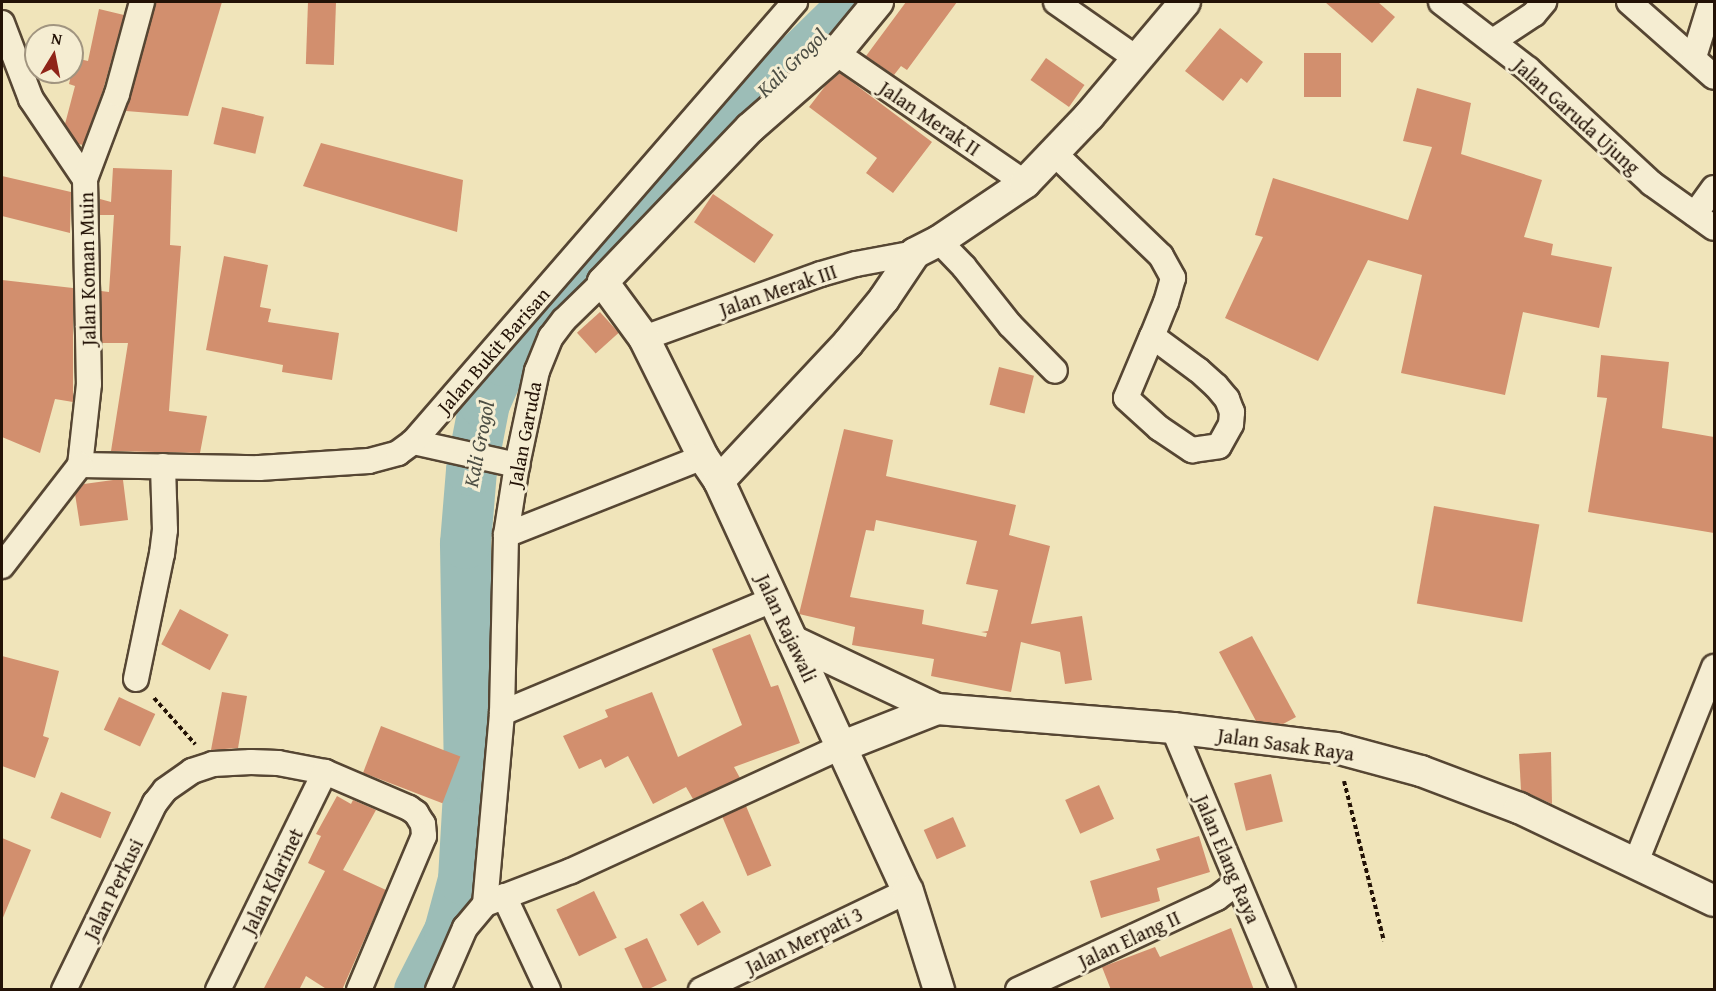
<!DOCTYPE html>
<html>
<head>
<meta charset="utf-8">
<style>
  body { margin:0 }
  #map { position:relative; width:1716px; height:991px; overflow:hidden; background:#f0e4ba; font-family:"Gentium Book Plus",serif }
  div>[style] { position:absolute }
  .river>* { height:51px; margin:-25.5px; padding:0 25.5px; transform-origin:25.5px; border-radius:25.5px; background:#9cbdb7 }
  .building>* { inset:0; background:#d28f6e; transform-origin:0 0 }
  .path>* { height:4px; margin-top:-2px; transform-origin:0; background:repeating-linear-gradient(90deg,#231206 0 4.5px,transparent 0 7.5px) }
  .roads { filter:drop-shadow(2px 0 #564633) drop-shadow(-2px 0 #564633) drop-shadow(0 2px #564633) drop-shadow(0 -2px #564633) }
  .minor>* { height:24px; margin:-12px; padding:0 12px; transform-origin:12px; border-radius:12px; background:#f5edd2 }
  .tertiary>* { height:30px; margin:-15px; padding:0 15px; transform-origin:15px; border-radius:15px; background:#f5edd2 }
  span { translate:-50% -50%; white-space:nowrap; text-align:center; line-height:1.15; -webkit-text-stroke:6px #f5edd2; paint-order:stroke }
  .street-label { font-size:20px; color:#231206 }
  .water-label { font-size:21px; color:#4d4e44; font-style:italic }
  .frame { position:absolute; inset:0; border:3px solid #231206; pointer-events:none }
  .north { position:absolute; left:24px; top:24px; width:60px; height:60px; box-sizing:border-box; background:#f5edd2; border:2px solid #a19580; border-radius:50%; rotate:10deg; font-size:16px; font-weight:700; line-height:24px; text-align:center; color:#231206 }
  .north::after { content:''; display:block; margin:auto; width:21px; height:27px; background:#8f2418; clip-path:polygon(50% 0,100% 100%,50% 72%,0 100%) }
</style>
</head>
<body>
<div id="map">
  <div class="river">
    <i style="left:419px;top:990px;width:66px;rotate:-63deg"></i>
    <i style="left:449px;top:931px;width:54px;rotate:-74.9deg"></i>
    <i style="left:463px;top:879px;width:104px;rotate:-86.7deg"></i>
    <i style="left:469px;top:775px;width:232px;rotate:-91deg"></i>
    <i style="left:465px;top:543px;width:73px;rotate:-85.3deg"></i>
    <i style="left:471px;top:470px;width:68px;rotate:-79deg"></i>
    <i style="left:484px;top:403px;width:47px;rotate:-66.2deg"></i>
    <i style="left:503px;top:360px;width:64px;rotate:-52.6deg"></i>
    <i style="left:542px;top:309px;width:438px;rotate:-44.4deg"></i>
  </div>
  <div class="building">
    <i style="clip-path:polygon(156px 2px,222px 2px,188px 116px,126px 111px)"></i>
    <i style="left:308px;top:2px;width:28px;height:62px;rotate:2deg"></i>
    <i style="clip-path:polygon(906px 2px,957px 2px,907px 70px,901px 66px,894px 75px,866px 56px)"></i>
    <i style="clip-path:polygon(1325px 2px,1378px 2px,1395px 17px,1372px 43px)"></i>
    <i style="clip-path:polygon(99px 9px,124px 15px,103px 90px,83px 145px,78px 144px,65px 124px,75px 86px,69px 84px,75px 58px,88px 61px)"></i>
    <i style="clip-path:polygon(1220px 28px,1263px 62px,1247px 83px,1241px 78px,1223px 101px,1185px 71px)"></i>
    <i style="left:1304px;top:53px;width:37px;height:44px"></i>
    <i style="left:1046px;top:58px;width:47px;height:27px;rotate:35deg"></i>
    <i style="clip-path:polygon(840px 73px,932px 142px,893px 193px,866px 173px,877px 158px,809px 107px,826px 85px)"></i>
    <i style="clip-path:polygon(1417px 88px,1471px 103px,1461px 154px,1542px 180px,1524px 237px,1553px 244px,1551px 255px,1612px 267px,1599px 328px,1523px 312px,1505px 395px,1401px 373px,1422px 275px,1368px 260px,1318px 361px,1225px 318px,1263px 237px,1255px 235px,1273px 178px,1408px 220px,1432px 147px,1403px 141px)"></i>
    <i style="left:222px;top:107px;width:43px;height:38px;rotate:13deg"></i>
    <i style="clip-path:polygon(321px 143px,463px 180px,457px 232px,303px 186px)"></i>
    <i style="clip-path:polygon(113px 168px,172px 170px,170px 245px,181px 246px,169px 411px,207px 416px,200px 453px,111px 451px,128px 343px,102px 343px,101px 291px,109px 292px,114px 215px,100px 215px,100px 199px,111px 202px)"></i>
    <i style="clip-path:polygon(2px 176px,71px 192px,70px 233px,2px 216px)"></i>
    <i style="left:713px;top:194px;width:73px;height:34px;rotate:34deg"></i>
    <i style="clip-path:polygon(224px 256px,268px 265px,260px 307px,271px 309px,268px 322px,339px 333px,332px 380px,282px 372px,283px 365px,206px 350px)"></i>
    <i style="clip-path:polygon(2px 280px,73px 288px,73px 402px,55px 399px,40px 453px,2px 437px)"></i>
    <i style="left:600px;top:312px;width:28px;height:31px;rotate:48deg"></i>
    <i style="clip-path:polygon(1601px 355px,1669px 362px,1662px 428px,1714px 437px,1714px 533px,1588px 512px,1607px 398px,1597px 397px)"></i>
    <i style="left:999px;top:367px;width:36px;height:39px;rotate:14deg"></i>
    <i style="clip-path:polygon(evenodd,844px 429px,893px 440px,886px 476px,1016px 505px,1009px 535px,1050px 546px,1031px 624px,1082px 616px,1092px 680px,1065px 684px,1060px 652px,1021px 642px,1011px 692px,931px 676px,934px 659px,852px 645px,855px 627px,799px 614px,844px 429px,876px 520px,977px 541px,966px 584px,998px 590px,988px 631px,981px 632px,987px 633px,986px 637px,922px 624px,924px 610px,850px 597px,866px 530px,874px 531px,876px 520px)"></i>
    <i style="clip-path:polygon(113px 480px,123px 480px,128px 520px,80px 526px,75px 494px,84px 484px)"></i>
    <i style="left:1434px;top:506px;width:107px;height:99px;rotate:10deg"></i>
    <i style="left:180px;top:609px;width:55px;height:40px;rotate:28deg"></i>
    <i style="clip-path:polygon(750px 634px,771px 687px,778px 685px,800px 743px,734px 767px,740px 778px,693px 799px,686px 787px,653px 804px,628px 756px,605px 768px,601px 759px,579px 769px,563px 736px,608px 717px,605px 710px,652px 692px,678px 757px,742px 725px,712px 649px)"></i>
    <i style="clip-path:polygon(1252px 636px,1296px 717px,1283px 724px,1256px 721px,1219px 652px)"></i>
    <i style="clip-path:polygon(2px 656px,59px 671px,43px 736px,49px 738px,35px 778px,2px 766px)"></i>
    <i style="clip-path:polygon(222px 692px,247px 696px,238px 748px,211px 750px)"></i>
    <i style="left:119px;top:697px;width:40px;height:36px;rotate:25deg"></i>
    <i style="left:381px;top:726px;width:85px;height:50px;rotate:21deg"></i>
    <i style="clip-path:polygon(1551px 752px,1552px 804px,1521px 790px,1519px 754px)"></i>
    <i style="left:1271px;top:774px;width:49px;height:38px;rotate:76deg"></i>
    <i style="left:1099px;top:785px;width:37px;height:37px;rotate:66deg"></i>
    <i style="left:61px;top:792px;width:54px;height:28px;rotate:22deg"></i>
    <i style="clip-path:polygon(337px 796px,351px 804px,353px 800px,376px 810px,343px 870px,386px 890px,342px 990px,328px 990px,306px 976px,299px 990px,263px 990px,325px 871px,308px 863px,321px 836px,316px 834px)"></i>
    <i style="left:746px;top:806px;width:65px;height:26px;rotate:67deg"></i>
    <i style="left:953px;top:817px;width:32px;height:32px;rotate:66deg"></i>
    <i style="clip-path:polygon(1199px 836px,1210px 872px,1157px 888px,1160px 901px,1101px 918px,1090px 881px,1160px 860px,1156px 849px)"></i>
    <i style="clip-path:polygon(2px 838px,31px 850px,2px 920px)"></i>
    <i style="left:594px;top:891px;width:52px;height:42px;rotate:64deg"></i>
    <i style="left:703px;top:901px;width:36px;height:27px;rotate:60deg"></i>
    <i style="clip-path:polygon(1231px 928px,1254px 990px,1111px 990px,1102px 967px,1155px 947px,1160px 957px)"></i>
    <i style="left:647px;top:938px;width:47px;height:25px;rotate:65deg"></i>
  </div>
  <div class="path">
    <i style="left:154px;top:698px;width:62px;rotate:48.3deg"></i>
    <i style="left:1344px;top:781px;width:165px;rotate:76deg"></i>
  </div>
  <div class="roads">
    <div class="minor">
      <i style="left:1056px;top:2px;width:98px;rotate:35deg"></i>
      <i style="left:1441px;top:2px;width:110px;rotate:37.6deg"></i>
      <i style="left:1528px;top:69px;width:168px;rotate:42.8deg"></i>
      <i style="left:1651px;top:183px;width:77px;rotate:35.5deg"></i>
      <i style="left:1629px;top:2px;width:113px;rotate:41.4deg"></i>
      <i style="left:2px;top:23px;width:81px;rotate:69.1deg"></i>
      <i style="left:31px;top:99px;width:97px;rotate:56deg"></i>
      <i style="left:85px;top:179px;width:205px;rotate:88.9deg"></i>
      <i style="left:89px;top:384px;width:81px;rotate:96.3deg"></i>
      <i style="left:1493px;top:41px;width:49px;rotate:-33.4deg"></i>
      <i style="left:1534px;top:14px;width:16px;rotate:-50deg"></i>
      <i style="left:836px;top:53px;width:229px;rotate:34.5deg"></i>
      <i style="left:1694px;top:57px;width:58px;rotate:-72.8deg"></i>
      <i style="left:1055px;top:154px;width:147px;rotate:43.9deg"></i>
      <i style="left:1161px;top:256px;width:25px;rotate:61deg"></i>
      <i style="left:1173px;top:278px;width:25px;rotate:106deg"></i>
      <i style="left:1166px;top:302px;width:37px;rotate:112deg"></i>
      <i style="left:1152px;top:336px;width:67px;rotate:112.8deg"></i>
      <i style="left:1126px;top:398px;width:45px;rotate:42.3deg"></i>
      <i style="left:1159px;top:428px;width:40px;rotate:34deg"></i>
      <i style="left:1192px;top:450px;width:27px;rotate:-8deg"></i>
      <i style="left:1219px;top:446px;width:25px;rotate:-61deg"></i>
      <i style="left:1231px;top:424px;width:12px;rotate:-85deg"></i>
      <i style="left:1232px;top:412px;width:14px;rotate:-111deg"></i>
      <i style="left:1227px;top:399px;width:17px;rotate:-130deg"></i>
      <i style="left:1216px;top:386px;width:24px;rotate:-138deg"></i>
      <i style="left:1198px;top:370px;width:57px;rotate:-143.5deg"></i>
      <i style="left:85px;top:179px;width:91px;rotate:-69.4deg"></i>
      <i style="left:117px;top:94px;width:95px;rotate:-74.8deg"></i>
      <i style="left:1695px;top:214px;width:32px;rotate:-54deg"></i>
      <i style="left:939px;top:241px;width:36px;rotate:46deg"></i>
      <i style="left:964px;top:267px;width:74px;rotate:51.6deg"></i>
      <i style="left:1010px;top:325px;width:64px;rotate:45.6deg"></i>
      <i style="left:644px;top:338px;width:188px;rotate:-19.9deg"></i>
      <i style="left:821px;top:274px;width:36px;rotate:-16deg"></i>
      <i style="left:856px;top:264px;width:60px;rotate:-10.6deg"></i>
      <i style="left:413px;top:442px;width:107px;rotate:12.5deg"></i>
      <i style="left:80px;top:465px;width:179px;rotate:1deg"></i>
      <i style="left:259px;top:468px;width:110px;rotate:-3.6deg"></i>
      <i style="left:369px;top:461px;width:30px;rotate:-15deg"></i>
      <i style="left:398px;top:453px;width:19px;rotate:-36deg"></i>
      <i style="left:413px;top:442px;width:583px;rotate:-49.04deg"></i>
      <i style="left:506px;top:535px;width:212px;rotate:-21.6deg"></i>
      <i style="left:2px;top:566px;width:128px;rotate:-52.3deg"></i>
      <i style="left:136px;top:679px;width:128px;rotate:-78.3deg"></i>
      <i style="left:162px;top:554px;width:24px;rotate:-83deg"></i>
      <i style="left:165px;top:530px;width:64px;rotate:-91.8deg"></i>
      <i style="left:502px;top:713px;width:296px;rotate:-22.7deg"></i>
      <i style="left:1173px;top:728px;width:284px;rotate:67.2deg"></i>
      <i style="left:1636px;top:862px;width:210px;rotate:-68.2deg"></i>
      <i style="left:504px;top:896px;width:104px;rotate:64.9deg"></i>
      <i style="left:485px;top:904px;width:92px;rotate:-21deg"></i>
      <i style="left:571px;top:871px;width:299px;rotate:-24.7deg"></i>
      <i style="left:64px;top:990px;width:208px;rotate:-64.1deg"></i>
      <i style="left:155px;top:803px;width:16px;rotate:-52deg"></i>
      <i style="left:165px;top:790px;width:33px;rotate:-35deg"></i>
      <i style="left:192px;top:771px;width:22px;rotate:-18deg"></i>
      <i style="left:213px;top:764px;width:38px;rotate:-3deg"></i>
      <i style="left:251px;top:762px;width:27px;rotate:2deg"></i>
      <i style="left:278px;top:763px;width:48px;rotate:10.8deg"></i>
      <i style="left:325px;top:772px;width:91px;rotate:23.2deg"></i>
      <i style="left:409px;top:808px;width:9px;rotate:36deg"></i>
      <i style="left:416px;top:813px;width:13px;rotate:58deg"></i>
      <i style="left:423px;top:824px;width:12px;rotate:85deg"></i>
      <i style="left:424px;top:836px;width:167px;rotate:112.9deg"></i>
      <i style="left:218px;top:990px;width:243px;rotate:-63.9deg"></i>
      <i style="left:438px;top:990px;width:68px;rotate:-66.5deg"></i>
      <i style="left:465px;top:928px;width:31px;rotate:-50deg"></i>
      <i style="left:485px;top:904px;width:192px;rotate:-84.9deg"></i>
      <i style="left:502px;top:713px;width:178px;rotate:-88.7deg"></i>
      <i style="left:506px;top:535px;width:71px;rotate:-81.1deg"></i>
      <i style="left:517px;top:465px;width:96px;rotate:-78deg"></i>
      <i style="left:537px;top:371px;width:37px;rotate:-68deg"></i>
      <i style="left:551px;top:337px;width:21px;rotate:-53deg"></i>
      <i style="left:564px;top:320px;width:54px;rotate:-44.3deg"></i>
      <i style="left:701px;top:990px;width:229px;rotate:-25.6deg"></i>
      <i style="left:1018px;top:990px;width:219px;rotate:-24.8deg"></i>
      <i style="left:1217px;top:898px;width:25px;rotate:-37deg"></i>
    </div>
    <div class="tertiary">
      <i style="left:878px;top:2px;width:66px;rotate:129.5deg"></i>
      <i style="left:836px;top:53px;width:114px;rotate:138.9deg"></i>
      <i style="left:750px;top:128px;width:213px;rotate:133.7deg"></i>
      <i style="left:603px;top:282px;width:69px;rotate:53.8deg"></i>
      <i style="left:644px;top:338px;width:133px;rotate:63.6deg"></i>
      <i style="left:703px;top:457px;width:29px;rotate:56deg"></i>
      <i style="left:719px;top:481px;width:451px;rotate:65.3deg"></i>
      <i style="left:908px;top:891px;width:104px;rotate:72.6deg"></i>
      <i style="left:719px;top:481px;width:189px;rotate:-46.9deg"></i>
      <i style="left:848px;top:343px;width:57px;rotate:-50.7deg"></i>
      <i style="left:884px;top:299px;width:55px;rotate:-56deg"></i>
      <i style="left:915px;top:253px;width:27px;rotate:-27deg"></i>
      <i style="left:939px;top:241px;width:104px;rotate:-34deg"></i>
      <i style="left:1025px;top:183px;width:93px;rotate:-46.3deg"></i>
      <i style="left:1089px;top:116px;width:149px;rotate:-49.9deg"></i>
      <i style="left:793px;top:641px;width:159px;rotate:25.3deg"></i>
      <i style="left:937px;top:709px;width:237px;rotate:4.6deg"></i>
      <i style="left:1173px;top:728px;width:164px;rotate:7deg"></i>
      <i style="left:1336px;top:748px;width:88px;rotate:15.1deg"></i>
      <i style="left:1421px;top:771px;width:105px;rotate:20.7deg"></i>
      <i style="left:1519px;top:808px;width:216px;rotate:25.5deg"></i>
      <i style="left:843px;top:746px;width:101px;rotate:-21.5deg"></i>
    </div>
  </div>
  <div class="street-label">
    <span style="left:1577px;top:116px;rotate:42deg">Jalan Garuda Ujung</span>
    <span style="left:930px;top:118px;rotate:34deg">Jalan Merak II</span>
    <span style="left:87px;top:269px;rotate:-91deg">Jalan Koman Muin</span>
    <span style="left:778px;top:290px;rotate:-19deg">Jalan Merak III</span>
    <span style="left:493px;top:350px;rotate:-49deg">Jalan Bukit Barisan</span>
    <span style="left:524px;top:434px;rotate:-79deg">Jalan Garuda</span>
    <span style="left:787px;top:628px;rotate:65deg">Jalan Rajawali</span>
    <span style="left:1286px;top:744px;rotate:8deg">Jalan Sasak Raya</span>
    <span style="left:1228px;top:859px;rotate:67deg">Jalan Elang Raya</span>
    <span style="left:272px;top:881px;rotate:-64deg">Jalan Klarinet</span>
    <span style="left:113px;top:889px;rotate:-64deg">Jalan Perkusi</span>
    <span style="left:1129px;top:939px;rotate:-25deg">Jalan Elang II</span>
    <span style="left:804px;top:940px;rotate:-26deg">Jalan Merpati 3</span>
  </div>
  <div class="water-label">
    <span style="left:792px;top:63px;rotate:-44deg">Kali Grogol</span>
    <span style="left:479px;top:444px;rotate:-79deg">Kali Grogol</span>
  </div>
  <div class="frame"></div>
  <div class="north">N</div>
</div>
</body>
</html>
